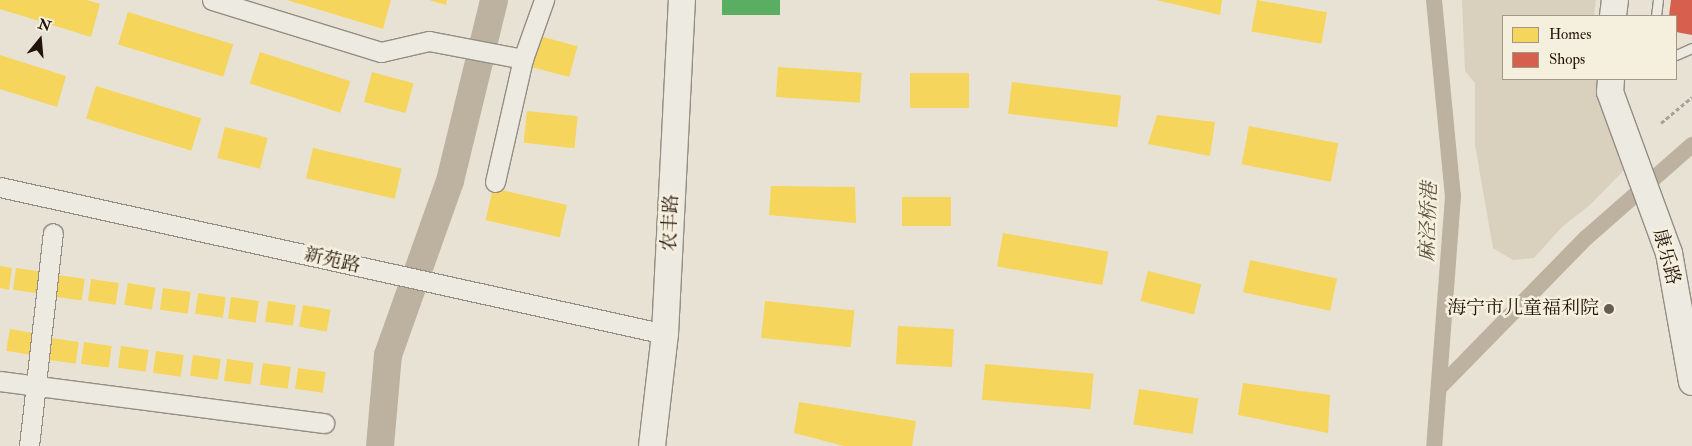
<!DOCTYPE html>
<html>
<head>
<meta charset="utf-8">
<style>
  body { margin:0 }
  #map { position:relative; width:1692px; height:446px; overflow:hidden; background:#e8e2d4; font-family:"IM FELL Double Pica","Noto Serif SC",serif }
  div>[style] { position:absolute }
  .green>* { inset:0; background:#d9d0bd }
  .homes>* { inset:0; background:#f6d55c; transform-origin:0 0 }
  .shops>* { inset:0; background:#d6604d }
  .public>* { inset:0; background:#5aae61; transform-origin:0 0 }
  .canal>* { height:16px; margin:-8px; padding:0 8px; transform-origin:8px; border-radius:8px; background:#bdb2a0 }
  .river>* { height:28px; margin:-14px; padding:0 14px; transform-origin:14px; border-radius:14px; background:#bdb2a0 }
  .path>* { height:2.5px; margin-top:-1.25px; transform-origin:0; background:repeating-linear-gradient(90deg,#a5a19b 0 4px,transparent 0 6.5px) }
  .roads { filter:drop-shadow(1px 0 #938d84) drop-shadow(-1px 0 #938d84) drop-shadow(0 1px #938d84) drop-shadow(0 -1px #938d84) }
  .lane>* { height:9px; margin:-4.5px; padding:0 4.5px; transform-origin:4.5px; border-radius:4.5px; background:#edeae2 }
  .street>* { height:19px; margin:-9.5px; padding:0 9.5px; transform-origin:9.5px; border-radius:9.5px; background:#edeae2 }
  .secondary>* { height:26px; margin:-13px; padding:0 13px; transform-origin:13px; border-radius:13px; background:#edeae2 }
  .dots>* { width:14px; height:14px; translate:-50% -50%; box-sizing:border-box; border:2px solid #f5efde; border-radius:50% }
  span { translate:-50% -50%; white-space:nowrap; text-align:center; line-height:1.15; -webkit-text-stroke:5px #f5efde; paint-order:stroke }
  .street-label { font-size:19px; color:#23130a }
  .poi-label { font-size:19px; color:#23130a }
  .right { translate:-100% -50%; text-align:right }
  .water-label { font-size:20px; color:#605244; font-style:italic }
  .legend { position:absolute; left:1502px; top:15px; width:175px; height:65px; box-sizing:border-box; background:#f5efde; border:1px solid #a19789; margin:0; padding:6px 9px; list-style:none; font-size:15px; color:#23130a }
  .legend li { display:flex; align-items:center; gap:10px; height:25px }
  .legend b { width:25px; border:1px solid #a19789 }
  .north { position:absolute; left:15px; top:15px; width:50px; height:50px; -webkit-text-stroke:4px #f5efde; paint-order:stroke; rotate:17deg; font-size:14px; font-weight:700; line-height:20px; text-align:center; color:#23130a }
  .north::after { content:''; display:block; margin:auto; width:18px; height:22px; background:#23130a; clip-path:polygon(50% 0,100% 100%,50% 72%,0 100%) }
</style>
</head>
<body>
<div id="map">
  <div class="green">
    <i style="clip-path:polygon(1462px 0,1596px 0,1594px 16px,1503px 16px,1503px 79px,1599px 79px,1601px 90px,1624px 170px,1591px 204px,1562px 227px,1534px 258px,1513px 260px,1493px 248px,1475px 145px,1475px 83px,1465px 71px)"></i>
  </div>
  <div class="homes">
    <i style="clip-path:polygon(0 0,87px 0,100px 4px,91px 37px,0 9px)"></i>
    <i style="clip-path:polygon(287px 0,391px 0,383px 29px)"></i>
    <i style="clip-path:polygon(429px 0,447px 0,446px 5px)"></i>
    <i style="clip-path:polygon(1156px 0,1222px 0,1220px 15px)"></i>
    <i style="left:1257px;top:0;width:71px;height:32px;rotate:10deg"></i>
    <i style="left:128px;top:12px;width:110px;height:34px;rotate:17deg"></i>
    <i style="left:536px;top:35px;width:43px;height:32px;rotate:15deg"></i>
    <i style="left:260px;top:52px;width:95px;height:33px;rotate:18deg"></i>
    <i style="clip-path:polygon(0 55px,66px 76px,57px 107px,0 89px)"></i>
    <i style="left:778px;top:67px;width:84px;height:30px;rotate:4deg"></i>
    <i style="left:372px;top:72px;width:43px;height:31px;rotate:15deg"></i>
    <i style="left:969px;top:73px;width:35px;height:59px;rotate:90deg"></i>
    <i style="left:1012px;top:82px;width:110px;height:32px;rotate:7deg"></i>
    <i style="left:96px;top:86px;width:110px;height:34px;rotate:17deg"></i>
    <i style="left:527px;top:111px;width:51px;height:32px;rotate:6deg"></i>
    <i style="clip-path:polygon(1157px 115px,1215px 122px,1210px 156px,1148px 144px)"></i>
    <i style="left:1249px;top:126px;width:91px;height:39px;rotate:11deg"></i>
    <i style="left:225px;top:127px;width:44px;height:32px;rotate:14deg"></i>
    <i style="left:313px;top:148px;width:91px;height:31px;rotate:13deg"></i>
    <i style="clip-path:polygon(771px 186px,855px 187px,856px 223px,769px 215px)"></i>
    <i style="left:493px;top:188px;width:76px;height:33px;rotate:13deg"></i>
    <i style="left:902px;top:197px;width:49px;height:29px"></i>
    <i style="left:1003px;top:233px;width:107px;height:34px;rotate:10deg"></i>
    <i style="left:1250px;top:260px;width:89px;height:33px;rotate:12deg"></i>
    <i style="clip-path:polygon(0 266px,12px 268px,9px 290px,0 288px)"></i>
    <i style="left:16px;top:268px;width:28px;height:22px;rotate:8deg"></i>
    <i style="left:1148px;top:271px;width:55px;height:31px;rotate:14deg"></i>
    <i style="left:58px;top:275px;width:27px;height:22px;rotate:8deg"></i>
    <i style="left:91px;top:279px;width:28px;height:22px;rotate:8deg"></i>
    <i style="left:128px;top:283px;width:28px;height:22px;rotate:10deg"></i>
    <i style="left:163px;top:288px;width:28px;height:22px;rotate:8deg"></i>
    <i style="left:198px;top:293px;width:28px;height:21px;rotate:8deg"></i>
    <i style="left:231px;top:297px;width:28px;height:22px;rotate:8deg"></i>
    <i style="left:268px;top:301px;width:28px;height:21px;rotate:8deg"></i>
    <i style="left:765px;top:301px;width:90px;height:37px;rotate:6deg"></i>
    <i style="left:303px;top:305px;width:28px;height:22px;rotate:10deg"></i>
    <i style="left:898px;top:326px;width:56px;height:38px;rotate:3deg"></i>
    <i style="left:10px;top:329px;width:28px;height:22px;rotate:10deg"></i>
    <i style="left:51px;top:338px;width:28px;height:22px;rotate:8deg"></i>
    <i style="left:84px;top:342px;width:28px;height:22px;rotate:8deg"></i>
    <i style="left:121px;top:346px;width:28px;height:22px;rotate:8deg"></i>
    <i style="left:156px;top:351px;width:28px;height:22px;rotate:8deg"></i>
    <i style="left:193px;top:355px;width:28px;height:21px;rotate:8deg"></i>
    <i style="left:227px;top:359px;width:27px;height:22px;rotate:8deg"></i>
    <i style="left:263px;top:363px;width:28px;height:22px;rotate:8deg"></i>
    <i style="left:985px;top:364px;width:109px;height:36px;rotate:5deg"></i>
    <i style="left:298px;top:368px;width:28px;height:21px;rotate:8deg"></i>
    <i style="clip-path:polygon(1243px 383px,1330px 395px,1328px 433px,1238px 415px)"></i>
    <i style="left:1139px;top:389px;width:60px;height:36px;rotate:9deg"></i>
    <i style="clip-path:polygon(799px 402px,916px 421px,912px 446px,844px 446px,794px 433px)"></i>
  </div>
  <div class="shops">
    <i style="clip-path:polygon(1671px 0,1692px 0,1692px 35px,1676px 32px,1676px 16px,1669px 16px)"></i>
  </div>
  <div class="public">
    <i style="left:722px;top:0;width:58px;height:15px"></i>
  </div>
  <div class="canal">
    <i style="left:1434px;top:0;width:197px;rotate:84.5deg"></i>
    <i style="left:1453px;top:196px;width:251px;rotate:94.3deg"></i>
    <i style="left:1439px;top:388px;width:210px;rotate:-45.6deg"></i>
    <i style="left:1586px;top:238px;width:141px;rotate:-41.3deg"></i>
  </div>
  <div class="river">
    <i style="left:380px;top:446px;width:91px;rotate:-85deg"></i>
    <i style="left:388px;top:355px;width:185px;rotate:-70.4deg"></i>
    <i style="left:450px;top:181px;width:186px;rotate:-76.3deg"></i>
  </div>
  <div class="path">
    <i style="left:1661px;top:123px;width:40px;rotate:-40deg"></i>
  </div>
  <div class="roads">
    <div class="lane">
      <i style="left:1656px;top:16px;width:16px;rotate:-83deg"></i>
      <i style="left:1676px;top:55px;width:17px;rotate:-24deg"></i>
    </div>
    <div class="street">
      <i style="left:212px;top:0;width:177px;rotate:17.1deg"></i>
      <i style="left:381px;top:52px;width:49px;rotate:-12.9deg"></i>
      <i style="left:429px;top:41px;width:96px;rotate:10.8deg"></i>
      <i style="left:495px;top:182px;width:126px;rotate:-77.2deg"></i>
      <i style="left:523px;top:59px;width:63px;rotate:-70.4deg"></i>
      <i style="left:0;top:187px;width:681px;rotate:12.46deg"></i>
      <i style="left:0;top:381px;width:327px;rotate:7.4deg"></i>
      <i style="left:29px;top:446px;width:214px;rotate:-83.6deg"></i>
    </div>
    <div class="secondary">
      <i style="left:1613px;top:16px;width:16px;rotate:-83deg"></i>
      <i style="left:1611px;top:79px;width:13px;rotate:94deg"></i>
      <i style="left:1610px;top:92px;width:171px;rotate:69.9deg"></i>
      <i style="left:1669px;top:253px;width:131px;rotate:79.9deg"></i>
      <i style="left:652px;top:446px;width:113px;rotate:-83.4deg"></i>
      <i style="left:665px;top:334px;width:334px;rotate:-87.1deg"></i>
    </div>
  </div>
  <div class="dots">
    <i style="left:1609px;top:309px;background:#685b51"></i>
  </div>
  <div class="street-label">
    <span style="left:671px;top:223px;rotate:-87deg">农丰路</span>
    <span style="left:1666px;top:257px;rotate:75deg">康乐路</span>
    <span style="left:332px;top:261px;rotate:13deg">新苑路</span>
  </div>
  <div class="poi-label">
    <span class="right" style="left:1599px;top:309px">海宁市儿童福利院</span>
  </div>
  <div class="water-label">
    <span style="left:1428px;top:222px;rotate:-88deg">麻泾桥港</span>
  </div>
  <ul class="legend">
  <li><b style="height:14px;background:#f6d55c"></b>Homes</li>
  <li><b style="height:14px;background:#d6604d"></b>Shops</li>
  </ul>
  <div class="north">N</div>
</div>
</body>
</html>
